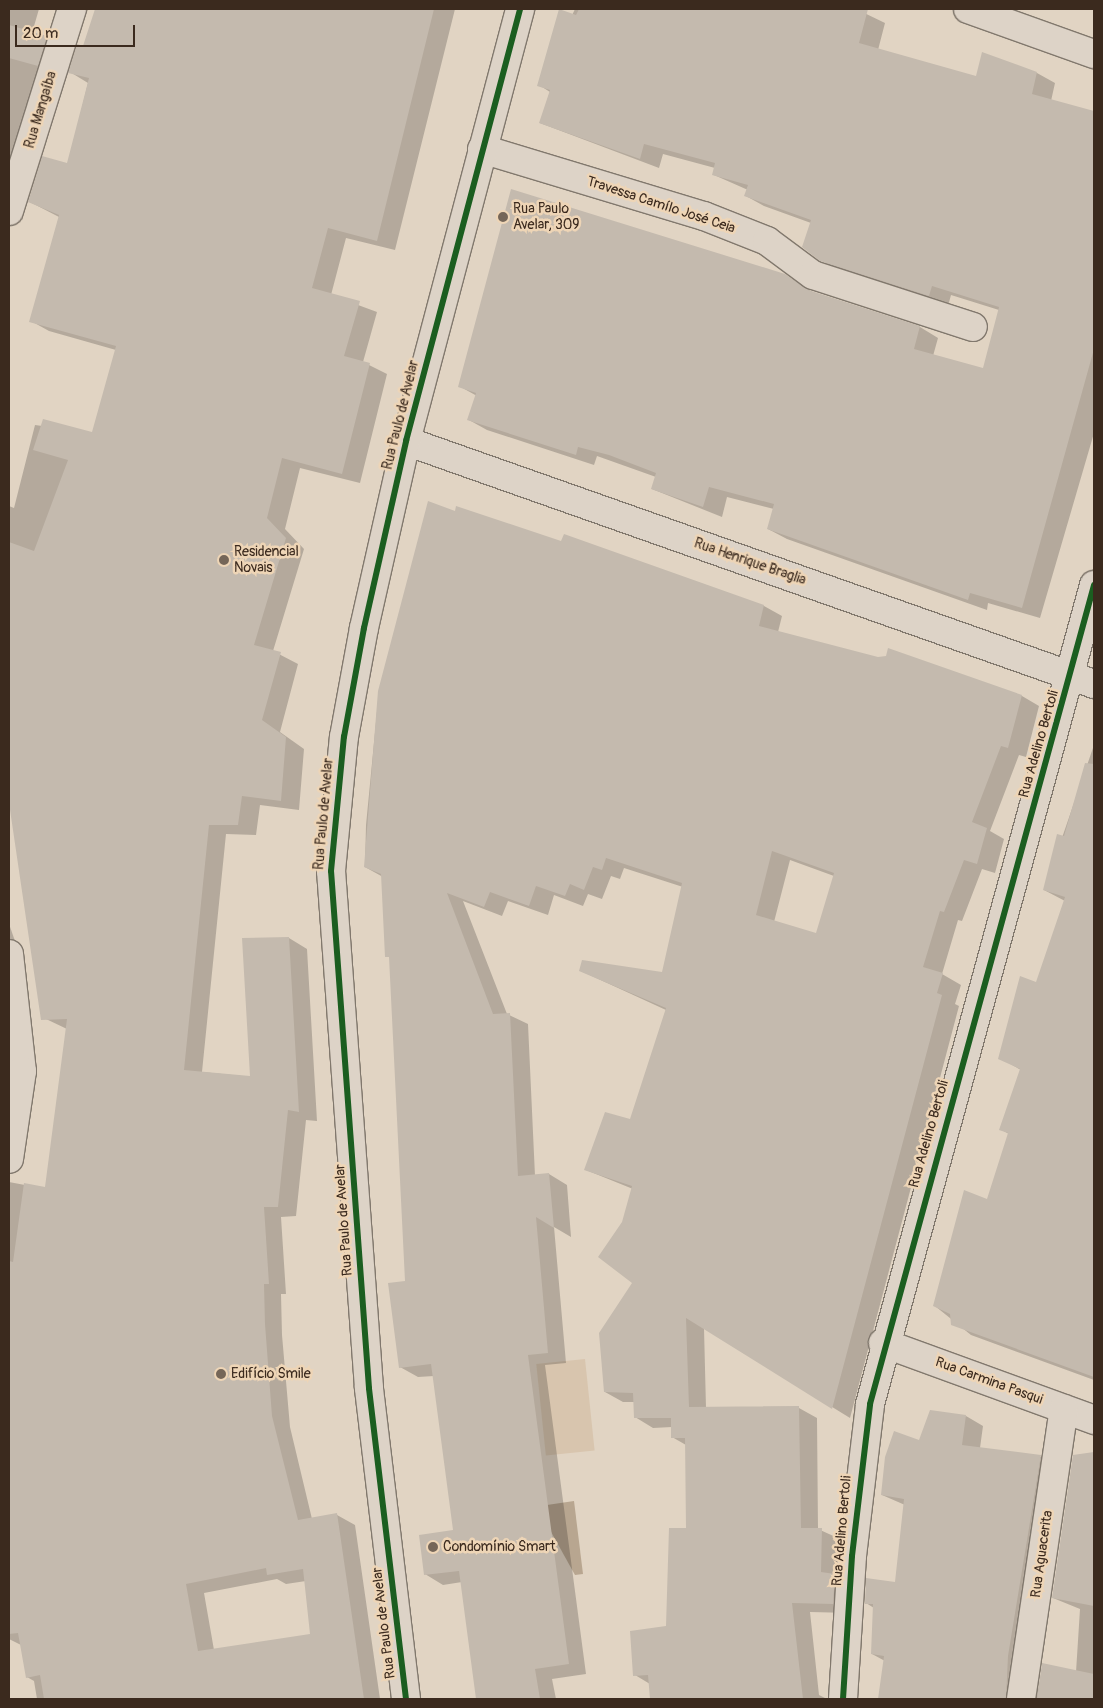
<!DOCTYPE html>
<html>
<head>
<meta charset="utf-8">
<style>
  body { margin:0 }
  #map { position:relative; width:1103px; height:1708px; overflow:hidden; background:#e1d4c3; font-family:Pangolin,sans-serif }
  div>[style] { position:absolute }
  .green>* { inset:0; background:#d8c5ae; transform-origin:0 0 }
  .water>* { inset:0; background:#b8a690 }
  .shadow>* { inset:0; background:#0003 }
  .building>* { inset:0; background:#c4baae }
  .roads { filter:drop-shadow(1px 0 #81786d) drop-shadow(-1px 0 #81786d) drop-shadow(0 1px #81786d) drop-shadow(0 -1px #81786d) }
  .street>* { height:28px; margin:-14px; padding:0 14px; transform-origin:14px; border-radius:14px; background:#ddd3c7 }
  .secondary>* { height:28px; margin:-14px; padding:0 14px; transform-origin:14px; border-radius:14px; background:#ddd3c7 }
  .cycleway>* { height:6px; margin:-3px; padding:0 3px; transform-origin:3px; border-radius:3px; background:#1b5e20 }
  .dots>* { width:14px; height:14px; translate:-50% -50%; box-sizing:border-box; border:2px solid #eed5b6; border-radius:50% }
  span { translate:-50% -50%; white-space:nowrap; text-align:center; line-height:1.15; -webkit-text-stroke:5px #eed5b6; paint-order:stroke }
  .street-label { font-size:14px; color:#3b2a1e }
  .poi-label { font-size:14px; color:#3b2a1e }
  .left { translate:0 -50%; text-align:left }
  .frame { position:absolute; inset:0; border:10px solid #3b2a1e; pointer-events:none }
  .scale { position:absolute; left:15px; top:25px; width:120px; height:22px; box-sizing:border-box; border:2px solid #3b2a1e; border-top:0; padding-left:6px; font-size:15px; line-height:18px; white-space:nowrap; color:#3b2a1e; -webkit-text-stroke:4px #eed5b6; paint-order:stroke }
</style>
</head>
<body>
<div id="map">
  <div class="green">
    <i style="left:585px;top:1359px;width:92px;height:49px;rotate:84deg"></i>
  </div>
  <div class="water">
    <i style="clip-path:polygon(574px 1501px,583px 1574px,575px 1575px,550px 1530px,547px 1505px)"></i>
  </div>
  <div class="shadow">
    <i style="clip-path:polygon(9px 9px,39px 9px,32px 33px,64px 47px,9px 201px)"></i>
    <i style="clip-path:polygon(evenodd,96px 9px,455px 9px,395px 250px,346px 238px,331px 295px,377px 312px,363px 362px,387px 374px,360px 483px,300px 468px,285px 529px,304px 549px,273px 651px,298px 664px,280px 732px,304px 749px,299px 810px,260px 805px,256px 835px,226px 834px,202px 1072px,252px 1077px,289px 938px,307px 949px,317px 1121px,306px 1120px,296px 1216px,281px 1217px,286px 1294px,281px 1294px,282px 1335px,290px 1427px,312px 1519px,337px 1515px,355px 1525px,380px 1699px,37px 1699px,34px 1681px,27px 1677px,21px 1645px,9px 1639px,9px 1418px,13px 1413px,9px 1412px,9px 1182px,46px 1189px,67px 1029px,46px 1019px,9px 791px,9px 506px,14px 508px,35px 425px,93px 433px,116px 350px,49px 331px,31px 321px,59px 217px,30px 202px,68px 165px,88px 83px,70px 72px,84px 47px,96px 9px,277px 1579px,286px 1584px,306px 1581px,312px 1636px,214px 1650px,204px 1593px,277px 1579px)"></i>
    <i style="clip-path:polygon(575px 9px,856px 9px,885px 23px,878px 50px,976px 78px,1037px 73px,1055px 83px,1051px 101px,1094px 114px,1094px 433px,1040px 618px,988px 603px,987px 610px,787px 539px,768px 529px,774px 509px,727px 497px,722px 517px,652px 489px,656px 477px,597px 456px,594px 465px,487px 430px,469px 420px,477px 396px,459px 386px,785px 275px,814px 293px,920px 327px,938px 338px,933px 356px,984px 369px,999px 310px,951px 295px,948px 306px,840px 271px,821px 260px,811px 223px,764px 206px,746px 196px,748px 190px,714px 175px,715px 168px,663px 154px,659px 168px,540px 123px,550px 92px,539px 85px)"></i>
    <i style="clip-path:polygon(evenodd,455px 512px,764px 606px,782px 616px,778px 632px,1022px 696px,1039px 706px,1026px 757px,1019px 755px,990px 831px,1004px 839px,995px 873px,982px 869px,962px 921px,958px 920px,942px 974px,961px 985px,955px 1004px,959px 1006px,850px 1418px,704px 1328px,706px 1408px,799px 1408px,817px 1418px,818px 1529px,840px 1539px,838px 1578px,851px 1613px,810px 1612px,819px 1695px,827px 1699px,651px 1699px,650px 1684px,635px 1675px,667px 1627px,687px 1529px,686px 1445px,672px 1437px,672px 1427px,653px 1428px,635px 1417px,635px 1402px,623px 1402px,605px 1392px,634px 1283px,623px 1223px,633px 1189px,586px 1170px,631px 1121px,666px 1010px,581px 971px,663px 974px,683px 887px,624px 868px,620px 879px,611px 876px,602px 899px,588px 894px,583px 906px,554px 895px,548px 915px,508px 901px,502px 916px,463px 901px,507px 1014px,528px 1024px,535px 1176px,549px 1174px,567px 1185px,571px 1237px,554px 1227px,566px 1363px,545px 1365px,586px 1674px,552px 1679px,556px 1699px,477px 1699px,462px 1582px,443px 1585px,425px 1574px,455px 1531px,434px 1376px,418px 1377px,400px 1367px,406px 1282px,390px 959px,383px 877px,365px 867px,366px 825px,379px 691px,455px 512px,790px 860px,834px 876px,817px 935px,774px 922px,790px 860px)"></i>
    <i style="clip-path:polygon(1094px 745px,1094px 1380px,971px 1335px,935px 1306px,988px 1200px,1009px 1134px,1000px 1129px,1021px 1070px,1000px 1058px,1037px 983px,1065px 901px,1044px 890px)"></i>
    <i style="clip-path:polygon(9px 924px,15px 941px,9px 943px)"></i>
    <i style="clip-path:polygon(966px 1416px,983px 1426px,980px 1448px,1041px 1457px,1058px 1467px,1024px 1699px,879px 1699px,885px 1661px,872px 1654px,874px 1608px,866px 1603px,896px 1583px,905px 1505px,882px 1495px,920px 1441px)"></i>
    <i style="clip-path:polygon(1090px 1454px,1094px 1455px,1094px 1699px,1036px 1699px,1043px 1665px,1076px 1672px,1080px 1609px,1053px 1598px)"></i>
  </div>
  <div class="building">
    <i style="clip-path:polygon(evenodd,95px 9px,434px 9px,377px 241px,328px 228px,312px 288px,360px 301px,344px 356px,370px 363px,342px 474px,282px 458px,267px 518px,286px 538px,254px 645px,281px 652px,262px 720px,286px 737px,281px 801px,242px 796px,238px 825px,209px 825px,184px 1070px,250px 1076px,242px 938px,289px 937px,299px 1112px,288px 1110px,278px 1207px,264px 1207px,269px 1284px,264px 1284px,265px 1324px,272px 1416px,298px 1520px,337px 1513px,364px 1699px,44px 1699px,40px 1675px,26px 1678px,18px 1633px,9px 1634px,9px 1261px,13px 1262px,24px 1183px,45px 1187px,67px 1019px,41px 1020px,9px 803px,9px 542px,34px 551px,68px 460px,33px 450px,43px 419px,92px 432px,116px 346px,29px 322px,59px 215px,28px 202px,42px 156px,67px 163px,89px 78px,68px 73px,77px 44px,83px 46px,95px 9px,266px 1568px,267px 1575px,303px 1569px,310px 1634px,198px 1651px,186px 1584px,266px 1568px)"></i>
    <i style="clip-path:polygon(559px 9px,576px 15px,579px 9px,868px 9px,859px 43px,976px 76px,982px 52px,1037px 72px,1032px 94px,1094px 111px,1094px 349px,1022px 608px,970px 593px,968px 600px,767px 529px,774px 504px,709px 487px,703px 507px,651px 489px,656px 473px,609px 455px,578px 447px,576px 455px,467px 420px,476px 393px,458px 387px,511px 189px,785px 274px,808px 290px,920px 326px,914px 349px,983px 368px,999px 307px,932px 286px,929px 296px,820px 261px,802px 247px,811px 220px,744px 196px,748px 185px,712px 175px,715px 163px,644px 144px,640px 159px,539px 123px,550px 90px,537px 86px)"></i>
    <i style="clip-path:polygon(9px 25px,47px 36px,38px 66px,9px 58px)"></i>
    <i style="clip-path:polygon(evenodd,428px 501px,455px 511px,456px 506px,561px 541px,564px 534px,764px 605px,759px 626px,878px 657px,886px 656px,888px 648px,1022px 695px,1008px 748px,1001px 746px,972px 822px,987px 828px,977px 864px,964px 860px,944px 912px,940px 911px,923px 967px,943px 973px,937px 993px,942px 995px,832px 1409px,686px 1318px,689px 1407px,799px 1406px,801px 1528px,822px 1528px,821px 1572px,835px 1574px,833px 1604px,792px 1603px,803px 1699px,650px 1699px,648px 1675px,633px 1676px,630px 1631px,666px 1626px,669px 1528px,686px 1528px,685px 1438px,671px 1438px,671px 1418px,634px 1418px,633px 1393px,604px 1392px,599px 1333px,632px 1283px,598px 1257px,622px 1222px,632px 1186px,584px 1170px,605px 1112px,630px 1119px,666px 1008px,579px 971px,582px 960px,662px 972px,682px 883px,606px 858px,602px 870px,593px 867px,584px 890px,570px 884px,565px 896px,536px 886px,529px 906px,490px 892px,484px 907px,447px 893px,493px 1014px,510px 1013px,518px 1176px,549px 1173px,554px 1228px,536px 1217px,548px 1353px,528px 1355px,569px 1664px,535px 1669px,540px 1699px,476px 1699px,459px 1571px,424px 1575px,419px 1535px,453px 1530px,431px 1364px,399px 1368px,388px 1283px,405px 1281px,389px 957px,385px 957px,381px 874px,364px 867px,378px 691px,428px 501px,772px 851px,834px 873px,816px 933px,756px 915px,772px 851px)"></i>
    <i style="clip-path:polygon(1085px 763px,1094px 764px,1094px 1377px,951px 1325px,950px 1314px,933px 1306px,964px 1190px,987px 1199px,1008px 1133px,999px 1130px,1020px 1069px,998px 1059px,1020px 976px,1036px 982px,1065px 897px,1043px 890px,1057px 834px,1064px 836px)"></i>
    <i style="clip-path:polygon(930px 1410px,966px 1415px,962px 1445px,1041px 1455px,1008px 1656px,1006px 1699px,878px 1699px,884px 1656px,871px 1654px,873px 1604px,865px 1604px,866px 1578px,895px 1582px,904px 1499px,881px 1495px,885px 1457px,894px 1431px,919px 1440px)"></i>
    <i style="clip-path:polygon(1094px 1452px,1094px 1606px,1052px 1598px,1073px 1455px)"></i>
    <i style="clip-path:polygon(1042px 1663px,1094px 1674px,1094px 1699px,1037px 1699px)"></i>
  </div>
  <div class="roads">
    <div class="street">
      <i style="left:968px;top:9px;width:134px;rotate:19.7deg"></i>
      <i style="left:482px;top:149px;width:232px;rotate:16.8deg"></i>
      <i style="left:704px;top:216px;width:68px;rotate:21.6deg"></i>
      <i style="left:767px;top:241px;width:57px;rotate:36.5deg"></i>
      <i style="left:813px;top:275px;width:168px;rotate:18deg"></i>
      <i style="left:9px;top:211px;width:212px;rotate:-72.7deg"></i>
      <i style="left:406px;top:441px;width:730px;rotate:19.45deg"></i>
      <i style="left:9px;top:954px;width:118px;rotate:83.7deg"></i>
      <i style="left:22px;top:1071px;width:89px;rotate:98.4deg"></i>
      <i style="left:883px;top:1343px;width:225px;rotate:20deg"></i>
      <i style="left:843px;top:1699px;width:143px;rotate:-86.4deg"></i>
      <i style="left:852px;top:1556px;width:153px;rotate:-83.2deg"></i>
      <i style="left:870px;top:1404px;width:849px;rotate:-74.7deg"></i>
      <i style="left:1021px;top:1699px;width:293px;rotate:-81.6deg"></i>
    </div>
    <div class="secondary">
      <i style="left:406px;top:1699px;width:313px;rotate:-96.8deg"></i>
      <i style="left:369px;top:1388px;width:518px;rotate:-94.2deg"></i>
      <i style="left:331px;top:871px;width:135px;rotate:-84.5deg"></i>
      <i style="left:344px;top:737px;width:111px;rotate:-79.6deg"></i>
      <i style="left:364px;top:628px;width:192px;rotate:-77.3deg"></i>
      <i style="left:406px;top:441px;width:447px;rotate:-75.2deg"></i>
    </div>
  </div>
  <div class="cycleway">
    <i style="left:406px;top:1699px;width:313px;rotate:-96.8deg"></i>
    <i style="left:369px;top:1388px;width:518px;rotate:-94.2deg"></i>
    <i style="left:331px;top:871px;width:135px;rotate:-84.5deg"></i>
    <i style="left:344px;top:737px;width:111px;rotate:-79.6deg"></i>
    <i style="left:364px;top:628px;width:192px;rotate:-77.3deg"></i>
    <i style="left:406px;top:441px;width:447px;rotate:-75.2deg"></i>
    <i style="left:843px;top:1699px;width:143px;rotate:-86.4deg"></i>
    <i style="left:852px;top:1556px;width:153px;rotate:-83.2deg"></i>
    <i style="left:870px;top:1404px;width:849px;rotate:-74.7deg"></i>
  </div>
  <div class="dots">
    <i style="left:503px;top:217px;background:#756658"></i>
    <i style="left:224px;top:560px;background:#756658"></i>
    <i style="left:221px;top:1374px;background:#756658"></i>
    <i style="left:433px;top:1547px;background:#756658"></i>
  </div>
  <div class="street-label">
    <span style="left:41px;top:110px;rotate:-73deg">Rua Mangaíba</span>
    <span style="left:661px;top:205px;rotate:18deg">Travessa Camílo José Ceia</span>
    <span style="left:401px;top:415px;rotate:-76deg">Rua Paulo de Avelar</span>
    <span style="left:750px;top:562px;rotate:19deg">Rua Henrique Braglia</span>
    <span style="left:1039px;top:744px;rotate:-74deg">Rua Adelino Bertoli</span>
    <span style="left:324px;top:814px;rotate:-85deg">Rua Paulo de Avelar</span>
    <span style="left:929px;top:1134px;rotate:-74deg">Rua Adelino Bertoli</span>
    <span style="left:344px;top:1220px;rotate:-94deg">Rua Paulo de Avelar</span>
    <span style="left:989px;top:1381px;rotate:20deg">Rua Carmina Pasqui</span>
    <span style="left:842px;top:1531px;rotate:-85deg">Rua Adelino Bertoli</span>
    <span style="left:1042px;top:1554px;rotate:-82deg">Rua Aguacerita</span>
    <span style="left:384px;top:1623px;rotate:-97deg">Rua Paulo de Avelar</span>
  </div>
  <div class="poi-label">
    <span class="left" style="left:513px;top:217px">Rua Paulo<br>Avelar, 309</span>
    <span class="left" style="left:234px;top:560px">Residencial<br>Novais</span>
    <span class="left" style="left:231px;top:1374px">Edifício Smile</span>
    <span class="left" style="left:443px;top:1547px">Condomínio Smart</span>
  </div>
  <div class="frame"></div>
  <div class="scale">20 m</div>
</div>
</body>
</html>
